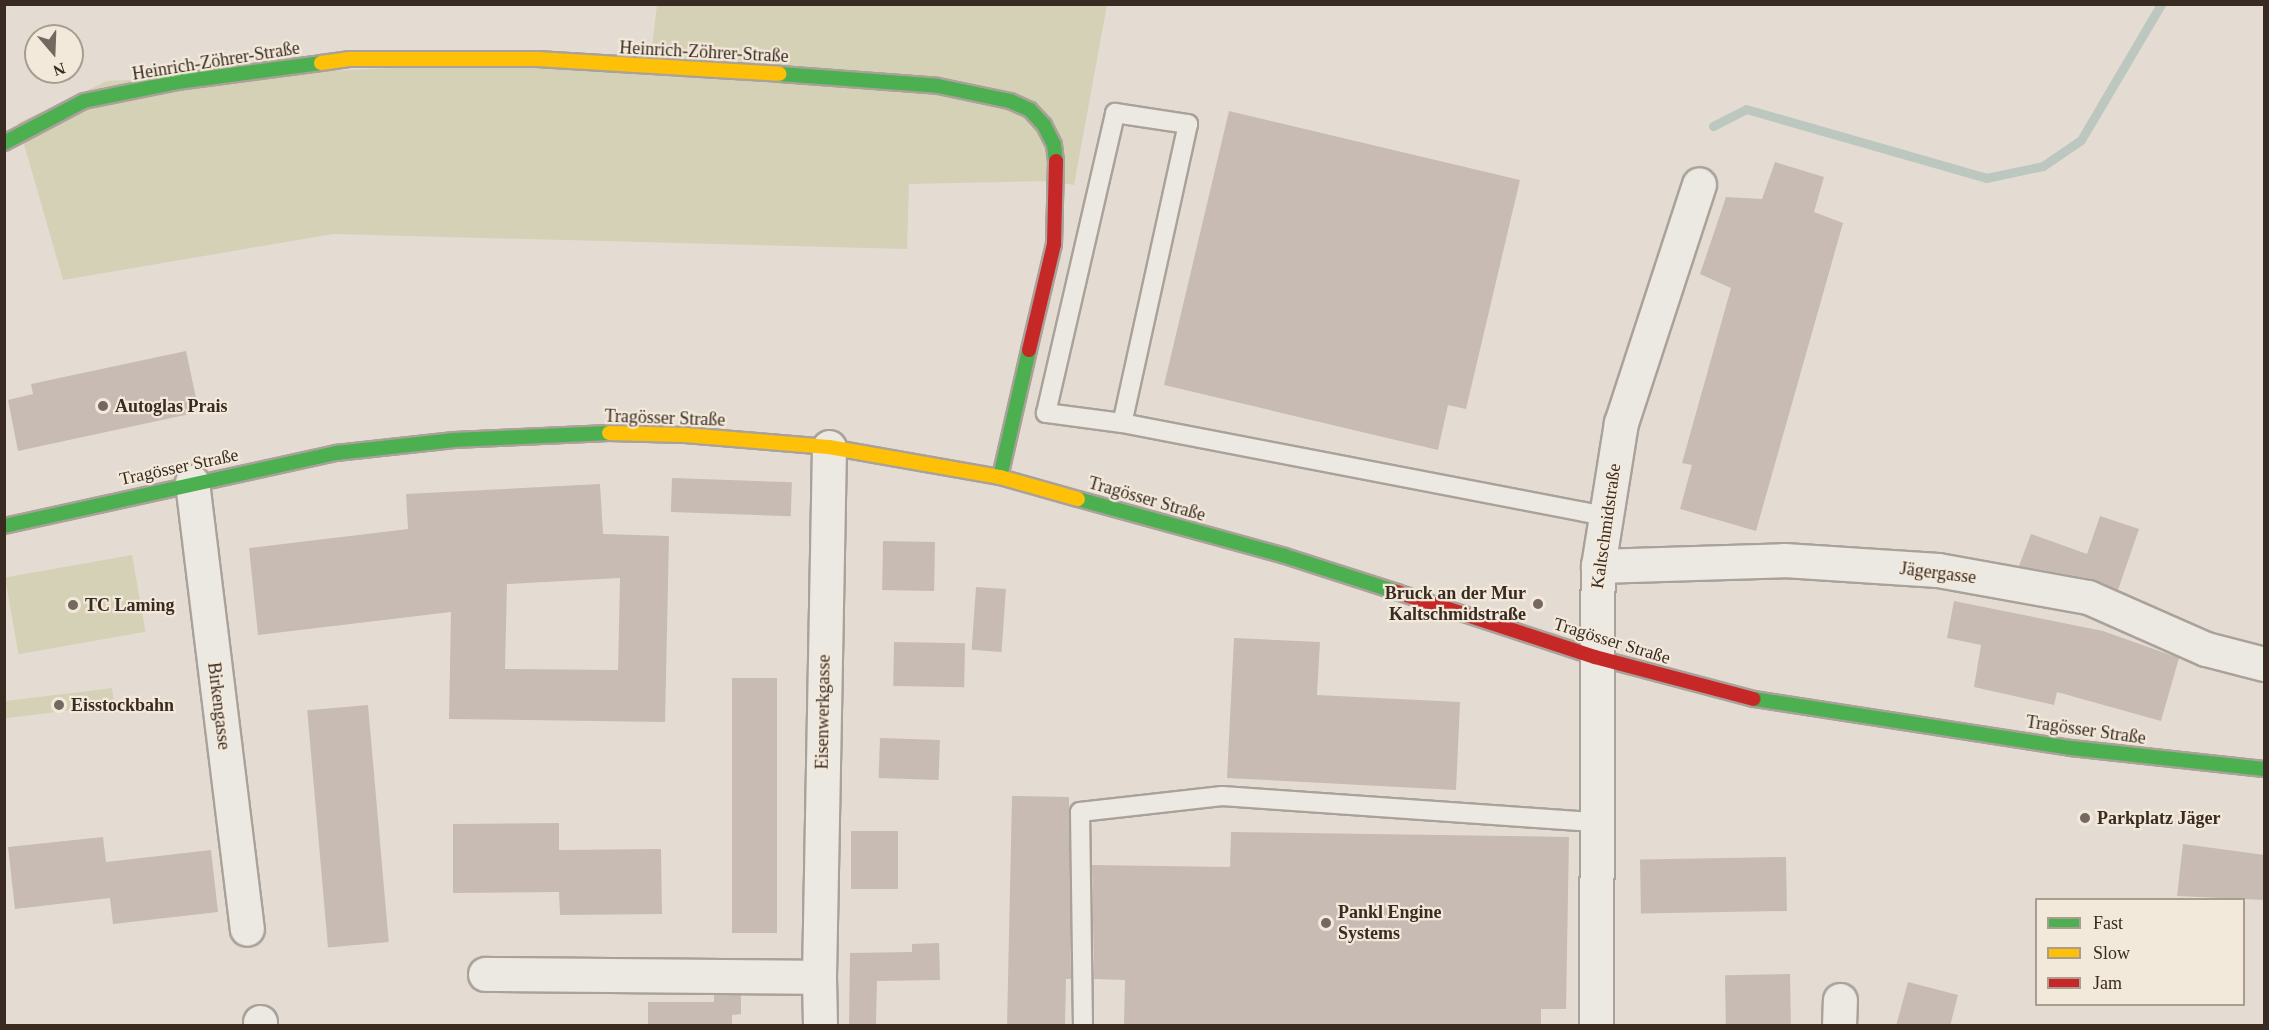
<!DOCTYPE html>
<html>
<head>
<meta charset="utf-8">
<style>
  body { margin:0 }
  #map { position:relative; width:2269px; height:1030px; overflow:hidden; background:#e4dcd2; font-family:"Times New Roman",serif }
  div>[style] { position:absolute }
  .green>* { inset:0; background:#d5d1b6; transform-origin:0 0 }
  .stream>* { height:9px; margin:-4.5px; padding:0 4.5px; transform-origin:4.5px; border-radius:4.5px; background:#bcc8bf }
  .building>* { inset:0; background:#c8bbb3; transform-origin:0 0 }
  .roads { filter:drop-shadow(2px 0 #aaa29a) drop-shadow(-2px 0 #aaa29a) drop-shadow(0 2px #aaa29a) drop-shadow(0 -2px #aaa29a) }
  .lane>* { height:18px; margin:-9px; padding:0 9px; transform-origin:9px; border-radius:9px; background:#ece9e3 }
  .street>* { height:33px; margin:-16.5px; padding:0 16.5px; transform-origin:16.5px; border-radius:16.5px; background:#ece9e3 }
  .fast>* { height:14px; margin:-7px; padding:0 7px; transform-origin:7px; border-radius:7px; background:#4caf50 }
  .slow>* { height:14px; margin:-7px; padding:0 7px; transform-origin:7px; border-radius:7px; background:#ffc107 }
  .jam>* { height:14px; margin:-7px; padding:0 7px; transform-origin:7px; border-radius:7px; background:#c62828 }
  .dots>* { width:16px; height:16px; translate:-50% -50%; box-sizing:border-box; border:3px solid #f3e9da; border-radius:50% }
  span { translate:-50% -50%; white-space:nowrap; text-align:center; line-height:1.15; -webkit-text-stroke:4.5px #f3e9da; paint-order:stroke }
  .street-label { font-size:18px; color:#392a22 }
  .poi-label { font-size:18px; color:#392a22; font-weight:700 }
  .left { translate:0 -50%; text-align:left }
  .right { translate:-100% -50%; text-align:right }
  .frame { position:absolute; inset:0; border:6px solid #392a22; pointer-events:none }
  .legend { position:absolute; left:2035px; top:898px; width:210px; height:108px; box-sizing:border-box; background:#f3e9da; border:2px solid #a99d90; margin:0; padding:8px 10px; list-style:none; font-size:18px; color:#392a22 }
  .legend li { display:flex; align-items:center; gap:12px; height:30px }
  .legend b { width:30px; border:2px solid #a99d90 }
  .north { position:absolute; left:24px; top:24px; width:60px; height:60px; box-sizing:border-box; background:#f3e9da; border:2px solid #a99d90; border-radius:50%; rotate:161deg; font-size:16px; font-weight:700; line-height:24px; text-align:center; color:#392a22 }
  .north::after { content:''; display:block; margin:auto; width:21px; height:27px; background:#756860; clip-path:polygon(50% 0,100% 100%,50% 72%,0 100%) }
</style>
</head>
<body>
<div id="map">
  <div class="green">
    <i style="clip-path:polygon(657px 5px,1107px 5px,1074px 185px,1049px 181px,909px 184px,907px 249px,333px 234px,63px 280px,18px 123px,107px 81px,651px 56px)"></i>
    <i style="left:132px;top:555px;width:78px;height:129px;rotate:80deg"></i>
    <i style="left:112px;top:688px;width:17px;height:109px;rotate:83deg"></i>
  </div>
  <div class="stream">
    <i style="left:1713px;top:126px;width:37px;rotate:-27deg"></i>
    <i style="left:1746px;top:109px;width:250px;rotate:16deg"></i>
    <i style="left:1986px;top:178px;width:58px;rotate:-11.9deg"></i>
    <i style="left:2043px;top:166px;width:46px;rotate:-34.4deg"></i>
    <i style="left:2081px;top:140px;width:158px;rotate:-59.5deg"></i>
  </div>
  <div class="building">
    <i style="clip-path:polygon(1229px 111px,1520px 180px,1466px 409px,1448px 405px,1438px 450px,1164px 385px)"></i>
    <i style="clip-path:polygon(1775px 162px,1824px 177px,1814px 212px,1843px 223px,1756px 531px,1680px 509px,1692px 465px,1682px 463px,1731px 288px,1700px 274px,1726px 197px,1762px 199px)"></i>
    <i style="clip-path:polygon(186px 351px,199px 412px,18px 451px,8px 400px,33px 394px,31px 384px)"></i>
    <i style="left:672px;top:478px;width:120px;height:34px;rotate:2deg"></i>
    <i style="clip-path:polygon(evenodd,600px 484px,603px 534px,669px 536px,665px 722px,449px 719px,451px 612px,258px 635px,249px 548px,408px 529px,406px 494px,600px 484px,620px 578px,618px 670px,505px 669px,507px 584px,620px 578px)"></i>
    <i style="clip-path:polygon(2100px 516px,2139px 529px,2118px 590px,2092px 579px,2019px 566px,2031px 534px,2087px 554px)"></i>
    <i style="left:883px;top:541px;width:52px;height:49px;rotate:1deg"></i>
    <i style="left:976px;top:587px;width:30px;height:63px;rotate:4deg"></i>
    <i style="clip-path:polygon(1954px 601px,2103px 631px,2179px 658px,2161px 721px,2057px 692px,2054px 705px,1974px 687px,1981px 645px,1947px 638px)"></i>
    <i style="clip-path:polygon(1234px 638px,1320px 642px,1317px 695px,1460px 702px,1456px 790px,1227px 778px)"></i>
    <i style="left:894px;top:642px;width:71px;height:44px;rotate:1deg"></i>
    <i style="left:732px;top:678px;width:45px;height:255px"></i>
    <i style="left:368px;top:705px;width:238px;height:61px;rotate:85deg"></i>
    <i style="left:880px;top:738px;width:60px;height:40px;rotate:2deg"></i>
    <i style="clip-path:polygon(1012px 796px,1069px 797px,1071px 979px,1066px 979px,1065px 1026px,1007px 1026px)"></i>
    <i style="clip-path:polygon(559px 823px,559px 850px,661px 849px,662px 914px,560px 915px,559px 892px,453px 893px,453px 824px)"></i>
    <i style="left:851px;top:831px;width:47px;height:58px"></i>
    <i style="clip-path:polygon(1231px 832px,1569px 837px,1566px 1009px,1541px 1009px,1541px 1026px,1124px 1026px,1125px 980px,1094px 979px,1092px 865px,1230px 867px)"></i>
    <i style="clip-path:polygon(103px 837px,106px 862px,211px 850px,218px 912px,113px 924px,110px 898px,15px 909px,8px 847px)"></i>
    <i style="clip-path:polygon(2183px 844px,2265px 855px,2265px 900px,2177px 896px)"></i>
    <i style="left:1786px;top:857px;width:54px;height:146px;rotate:89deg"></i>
    <i style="clip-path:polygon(939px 943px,940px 980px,877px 981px,876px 1024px,849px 1024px,850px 953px,912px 952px,912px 944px)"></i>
    <i style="left:1790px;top:974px;width:52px;height:65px;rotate:89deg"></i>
    <i style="clip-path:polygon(1908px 982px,1958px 995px,1950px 1026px,1896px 1026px)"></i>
    <i style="clip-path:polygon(714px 995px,741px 995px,741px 1014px,732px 1015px,732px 1026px,648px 1026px,648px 1002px,714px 1002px)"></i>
  </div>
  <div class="roads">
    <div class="lane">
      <i style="left:1122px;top:423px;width:77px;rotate:-172.5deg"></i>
      <i style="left:1046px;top:413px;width:308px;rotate:-77deg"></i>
      <i style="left:1115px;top:113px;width:74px;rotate:8.6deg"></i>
      <i style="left:1188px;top:124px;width:306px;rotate:102.4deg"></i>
      <i style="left:1122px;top:423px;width:493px;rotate:10.9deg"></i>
      <i style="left:1083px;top:1026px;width:214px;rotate:-90.8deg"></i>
      <i style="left:1080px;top:812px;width:143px;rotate:-6.4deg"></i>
      <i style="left:1222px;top:796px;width:376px;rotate:4deg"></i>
    </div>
    <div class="street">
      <i style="left:192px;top:482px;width:450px;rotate:83deg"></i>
      <i style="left:1598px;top:566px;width:186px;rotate:-1.8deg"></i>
      <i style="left:1784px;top:560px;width:154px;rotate:3.7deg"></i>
      <i style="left:1938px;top:570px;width:152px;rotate:10.2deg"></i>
      <i style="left:2088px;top:597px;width:129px;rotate:23.8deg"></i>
      <i style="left:2206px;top:649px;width:60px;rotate:14.5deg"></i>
      <i style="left:485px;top:974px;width:334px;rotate:0.5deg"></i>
      <i style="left:819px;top:977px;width:530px;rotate:-88.92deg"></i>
      <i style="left:819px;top:977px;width:49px;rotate:88.8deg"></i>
      <i style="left:260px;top:1022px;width:4px;rotate:90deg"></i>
      <i style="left:1596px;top:1026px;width:460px;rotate:-89.8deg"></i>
      <i style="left:1598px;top:566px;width:145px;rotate:-80.9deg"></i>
      <i style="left:1621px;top:423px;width:251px;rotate:-71.9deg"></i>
      <i style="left:1839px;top:1026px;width:26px;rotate:-88deg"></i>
    </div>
    <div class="fast">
      <i style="left:780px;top:74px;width:158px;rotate:4.3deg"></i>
      <i style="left:938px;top:86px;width:74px;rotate:11.8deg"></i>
      <i style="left:1010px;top:101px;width:22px;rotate:24deg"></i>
      <i style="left:1030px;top:110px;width:21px;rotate:47deg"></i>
      <i style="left:1044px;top:125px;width:22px;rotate:63deg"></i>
      <i style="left:1054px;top:145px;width:16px;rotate:83deg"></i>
      <i style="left:4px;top:143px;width:90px;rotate:-27.7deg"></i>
      <i style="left:84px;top:101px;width:95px;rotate:-11.5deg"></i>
      <i style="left:177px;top:82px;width:145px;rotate:-7.5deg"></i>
      <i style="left:1000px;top:477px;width:130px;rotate:-77.1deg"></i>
      <i style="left:1078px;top:499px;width:215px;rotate:15.4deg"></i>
      <i style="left:1285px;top:556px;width:118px;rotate:17.8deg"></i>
      <i style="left:4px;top:526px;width:340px;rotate:-12.4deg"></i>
      <i style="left:336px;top:453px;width:119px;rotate:-6.3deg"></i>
      <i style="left:454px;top:440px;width:155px;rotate:-2.6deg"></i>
      <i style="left:1754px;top:699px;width:321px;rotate:8.8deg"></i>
      <i style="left:2071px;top:748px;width:194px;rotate:6.2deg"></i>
    </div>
    <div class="slow">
      <i style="left:321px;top:63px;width:28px;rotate:-8deg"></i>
      <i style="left:349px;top:59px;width:188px"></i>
      <i style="left:537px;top:59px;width:243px;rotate:3.5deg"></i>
      <i style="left:609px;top:433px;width:76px;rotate:1.5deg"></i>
      <i style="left:685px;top:435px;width:144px;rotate:4.8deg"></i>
      <i style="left:829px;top:447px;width:174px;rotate:10deg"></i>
      <i style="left:1000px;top:477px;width:81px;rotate:15.8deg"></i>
    </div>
    <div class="jam">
      <i style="left:1029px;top:350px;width:109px;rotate:-76.7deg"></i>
      <i style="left:1054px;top:244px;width:83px;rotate:-88.6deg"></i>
      <i style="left:1397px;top:592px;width:208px;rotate:18.2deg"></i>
      <i style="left:1595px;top:657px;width:164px;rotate:14.8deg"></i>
    </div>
  </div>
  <div class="dots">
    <i style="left:103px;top:406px;background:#756860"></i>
    <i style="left:1538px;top:604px;background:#756860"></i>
    <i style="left:73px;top:605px;background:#756860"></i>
    <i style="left:59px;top:705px;background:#756860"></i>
    <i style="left:2085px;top:818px;background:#756860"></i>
    <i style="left:1326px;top:923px;background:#756860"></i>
  </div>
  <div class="street-label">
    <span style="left:704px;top:52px;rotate:3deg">Heinrich-Zöhrer-Straße</span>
    <span style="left:216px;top:61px;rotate:-9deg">Heinrich-Zöhrer-Straße</span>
    <span style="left:665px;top:418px;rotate:2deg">Tragösser Straße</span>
    <span style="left:179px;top:467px;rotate:-12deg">Tragösser Straße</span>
    <span style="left:1147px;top:499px;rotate:16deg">Tragösser Straße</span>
    <span style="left:1606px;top:526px;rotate:-82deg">Kaltschmidstraße</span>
    <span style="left:1938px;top:573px;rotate:7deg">Jägergasse</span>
    <span style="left:1612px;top:641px;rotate:17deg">Tragösser Straße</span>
    <span style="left:219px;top:706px;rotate:83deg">Birkengasse</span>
    <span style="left:823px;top:712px;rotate:-89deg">Eisenwerkgasse</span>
    <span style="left:2086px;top:730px;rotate:8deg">Tragösser Straße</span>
  </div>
  <div class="poi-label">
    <span class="left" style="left:115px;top:406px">Autoglas Prais</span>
    <span class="right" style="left:1526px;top:604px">Bruck an der Mur<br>Kaltschmidstraße</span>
    <span class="left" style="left:85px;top:605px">TC Laming</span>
    <span class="left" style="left:71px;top:705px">Eisstockbahn</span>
    <span class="left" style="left:2097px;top:818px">Parkplatz Jäger</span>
    <span class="left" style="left:1338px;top:923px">Pankl Engine<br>Systems</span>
  </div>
  <div class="frame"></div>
  <ul class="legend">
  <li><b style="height:8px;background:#4caf50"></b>Fast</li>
  <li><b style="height:8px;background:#ffc107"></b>Slow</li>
  <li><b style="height:8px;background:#c62828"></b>Jam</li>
  </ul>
  <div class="north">N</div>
</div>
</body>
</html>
